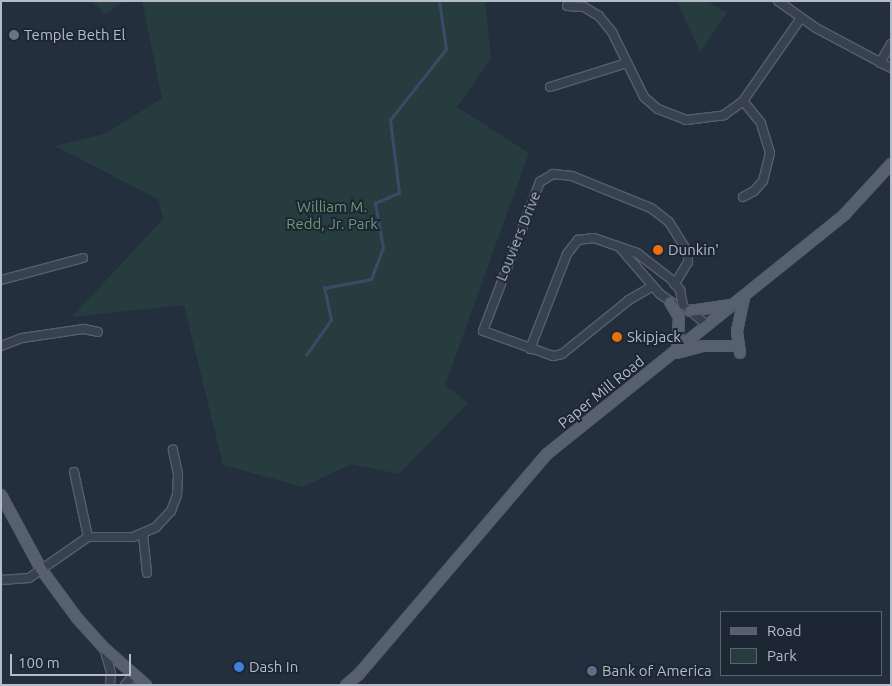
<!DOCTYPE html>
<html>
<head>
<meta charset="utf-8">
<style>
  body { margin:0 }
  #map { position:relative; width:892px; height:686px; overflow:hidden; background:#242f3e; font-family:Ubuntu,sans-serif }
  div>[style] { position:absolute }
  .green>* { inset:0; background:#263c3f }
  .stream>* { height:2.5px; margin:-1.25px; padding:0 1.25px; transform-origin:1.25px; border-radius:1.25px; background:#394c67 }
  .roads { filter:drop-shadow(1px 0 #565f6c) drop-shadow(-1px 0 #565f6c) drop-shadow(0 1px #565f6c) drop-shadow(0 -1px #565f6c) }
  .minor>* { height:8px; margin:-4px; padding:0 4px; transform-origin:4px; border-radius:4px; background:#38414e }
  .major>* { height:10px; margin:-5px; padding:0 5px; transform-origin:5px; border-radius:5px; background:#56606e }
  .dots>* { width:14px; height:14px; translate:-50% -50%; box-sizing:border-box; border:2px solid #1d2633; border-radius:50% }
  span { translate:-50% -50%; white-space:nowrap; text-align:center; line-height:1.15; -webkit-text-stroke:4px #1d2633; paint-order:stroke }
  .poi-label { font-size:15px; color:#b4bcc9 }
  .left { translate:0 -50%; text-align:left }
  .park-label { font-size:15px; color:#6b9a76 }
  .street-label { font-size:15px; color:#b4bcc9 }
  .frame { position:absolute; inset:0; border:2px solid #b4bcc9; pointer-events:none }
  .legend { position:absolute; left:720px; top:611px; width:162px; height:65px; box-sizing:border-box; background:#1d2633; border:1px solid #59626f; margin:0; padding:6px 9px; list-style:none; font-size:15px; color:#b4bcc9 }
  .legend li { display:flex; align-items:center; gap:10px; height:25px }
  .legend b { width:25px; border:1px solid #59626f }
  .scale { position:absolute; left:10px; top:654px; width:121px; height:22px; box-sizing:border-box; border:2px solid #b4bcc9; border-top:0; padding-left:6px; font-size:15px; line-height:18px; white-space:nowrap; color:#b4bcc9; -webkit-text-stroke:4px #1d2633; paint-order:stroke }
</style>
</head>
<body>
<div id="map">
  <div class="green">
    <i style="clip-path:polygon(92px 1px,124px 1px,105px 14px)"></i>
    <i style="clip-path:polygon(142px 1px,485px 1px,491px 59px,457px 107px,529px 153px,445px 385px,468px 403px,399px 474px,351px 464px,303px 487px,223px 465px,184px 305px,72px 317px,163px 219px,158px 199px,55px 146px,105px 134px,162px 98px)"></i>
    <i style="clip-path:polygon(677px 1px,707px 1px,727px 13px,700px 52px)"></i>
  </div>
  <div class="stream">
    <i style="left:306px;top:355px;width:43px;rotate:-54.5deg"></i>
    <i style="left:331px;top:320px;width:33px;rotate:-102deg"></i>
    <i style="left:324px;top:288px;width:48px;rotate:-10.8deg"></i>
    <i style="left:371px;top:279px;width:33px;rotate:-69deg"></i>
    <i style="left:383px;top:248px;width:46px;rotate:-100.1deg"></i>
    <i style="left:375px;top:203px;width:26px;rotate:-23deg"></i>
    <i style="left:399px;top:193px;width:74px;rotate:-97deg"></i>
    <i style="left:390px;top:120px;width:90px;rotate:-51.7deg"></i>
    <i style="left:446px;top:49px;width:49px;rotate:-98.3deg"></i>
  </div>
  <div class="roads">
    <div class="minor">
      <i style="left:778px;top:1px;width:47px;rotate:35.4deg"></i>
      <i style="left:816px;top:28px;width:85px;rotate:28.1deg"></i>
      <i style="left:567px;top:6px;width:17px;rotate:3deg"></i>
      <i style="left:584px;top:7px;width:17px;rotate:31deg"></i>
      <i style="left:599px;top:16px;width:21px;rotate:51deg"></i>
      <i style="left:612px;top:32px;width:72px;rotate:63.8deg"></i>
      <i style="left:644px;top:97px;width:18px;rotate:41deg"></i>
      <i style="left:658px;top:109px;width:30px;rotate:21deg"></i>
      <i style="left:686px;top:120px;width:38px;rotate:-7deg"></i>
      <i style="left:724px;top:115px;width:24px;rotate:-36deg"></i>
      <i style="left:743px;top:101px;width:101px;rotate:-55.1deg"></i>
      <i style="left:880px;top:63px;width:22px;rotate:-60deg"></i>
      <i style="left:550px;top:87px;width:81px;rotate:-17.3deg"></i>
      <i style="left:743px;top:197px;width:13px;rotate:-29deg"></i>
      <i style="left:754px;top:191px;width:13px;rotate:-48deg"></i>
      <i style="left:763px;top:181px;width:29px;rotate:-76deg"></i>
      <i style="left:770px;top:153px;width:31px;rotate:-107deg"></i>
      <i style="left:761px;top:123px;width:28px;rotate:-129deg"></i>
      <i style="left:621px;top:249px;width:60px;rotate:49.1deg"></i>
      <i style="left:660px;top:294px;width:16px;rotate:35deg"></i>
      <i style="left:1px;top:280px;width:85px;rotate:-15deg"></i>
      <i style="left:653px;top:286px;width:28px;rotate:150deg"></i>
      <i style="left:629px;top:300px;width:86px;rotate:141.1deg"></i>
      <i style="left:562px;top:354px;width:9px;rotate:167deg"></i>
      <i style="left:553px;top:356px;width:74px;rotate:-160.3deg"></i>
      <i style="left:483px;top:331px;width:160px;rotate:-69.1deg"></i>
      <i style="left:540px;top:182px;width:15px;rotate:-32deg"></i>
      <i style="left:553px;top:174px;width:19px;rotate:6deg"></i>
      <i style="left:572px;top:176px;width:85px;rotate:22.1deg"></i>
      <i style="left:651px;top:208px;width:23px;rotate:38deg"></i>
      <i style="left:669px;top:222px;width:36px;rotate:58deg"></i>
      <i style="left:688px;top:252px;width:10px;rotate:90deg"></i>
      <i style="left:688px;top:262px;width:26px;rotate:121deg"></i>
      <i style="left:688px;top:309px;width:26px;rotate:40deg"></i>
      <i style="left:1px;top:346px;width:22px;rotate:-21deg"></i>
      <i style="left:22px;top:338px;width:63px;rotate:-8.3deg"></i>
      <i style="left:84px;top:329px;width:14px;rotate:12deg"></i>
      <i style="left:530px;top:349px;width:102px;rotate:-68.7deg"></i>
      <i style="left:567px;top:254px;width:18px;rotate:-52deg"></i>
      <i style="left:578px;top:240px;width:16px;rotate:-7deg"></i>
      <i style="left:594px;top:238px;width:46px;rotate:19.2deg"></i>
      <i style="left:637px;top:253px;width:44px;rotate:37.6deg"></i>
      <i style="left:672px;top:280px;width:13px;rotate:51deg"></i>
      <i style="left:680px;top:290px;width:15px;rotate:79deg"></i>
      <i style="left:74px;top:472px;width:66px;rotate:77.8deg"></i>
      <i style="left:143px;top:535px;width:38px;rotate:84deg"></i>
      <i style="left:1px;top:580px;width:28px;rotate:-4deg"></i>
      <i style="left:29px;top:578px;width:72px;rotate:-34.8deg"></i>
      <i style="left:88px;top:537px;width:45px"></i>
      <i style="left:133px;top:537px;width:25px;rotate:-23deg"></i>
      <i style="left:156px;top:527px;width:22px;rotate:-47deg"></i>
      <i style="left:171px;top:511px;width:17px;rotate:-69deg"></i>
      <i style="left:177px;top:495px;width:21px;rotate:-87deg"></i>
      <i style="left:178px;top:474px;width:25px;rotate:-102deg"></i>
      <i style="left:104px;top:648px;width:26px;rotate:74deg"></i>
      <i style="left:111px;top:673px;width:12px;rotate:95deg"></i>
      <i style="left:125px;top:685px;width:13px;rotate:-48deg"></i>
    </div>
    <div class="major">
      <i style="left:670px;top:302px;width:17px;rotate:59deg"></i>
      <i style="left:679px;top:317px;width:33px;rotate:93deg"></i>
      <i style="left:690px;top:311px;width:40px;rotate:-8.5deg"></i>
      <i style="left:677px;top:353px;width:27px;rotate:-15deg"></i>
      <i style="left:703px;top:346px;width:28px"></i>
      <i style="left:740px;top:353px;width:22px;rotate:-98deg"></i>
      <i style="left:737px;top:331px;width:35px;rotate:-78deg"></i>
      <i style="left:1px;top:495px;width:84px;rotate:61.6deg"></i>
      <i style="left:41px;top:569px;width:61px;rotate:53.7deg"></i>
      <i style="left:77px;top:618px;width:40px;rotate:48deg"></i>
      <i style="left:104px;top:648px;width:56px;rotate:41.4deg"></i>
      <i style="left:346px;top:685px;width:17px;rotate:-40deg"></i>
      <i style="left:359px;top:674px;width:289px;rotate:-49.5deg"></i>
      <i style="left:547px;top:454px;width:383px;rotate:-38.8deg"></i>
      <i style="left:845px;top:214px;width:68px;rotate:-47.4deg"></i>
    </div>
  </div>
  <div class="dots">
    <i style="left:14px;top:35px;background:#6b7280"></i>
    <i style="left:658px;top:250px;background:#e8710a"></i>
    <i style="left:617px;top:337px;background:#e8710a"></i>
    <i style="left:239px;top:667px;background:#3f7fe0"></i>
    <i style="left:592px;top:671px;background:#5c6f8a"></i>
  </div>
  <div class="poi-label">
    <span class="left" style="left:24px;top:35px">Temple Beth El</span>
    <span class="left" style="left:668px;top:250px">Dunkin'</span>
    <span class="left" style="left:627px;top:337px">Skipjack</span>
    <span class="left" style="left:249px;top:667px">Dash In</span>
    <span class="left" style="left:602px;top:671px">Bank of America</span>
  </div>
  <div class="park-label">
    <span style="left:332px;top:215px">William M.<br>Redd, Jr. Park</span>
  </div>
  <div class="street-label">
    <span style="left:518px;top:236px;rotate:-68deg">Louviers Drive</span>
    <span style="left:601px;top:392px;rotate:-39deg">Paper Mill Road</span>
  </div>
  <div class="frame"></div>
  <ul class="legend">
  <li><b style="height:6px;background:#56606e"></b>Road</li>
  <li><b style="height:14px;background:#263c3f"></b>Park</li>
  </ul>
  <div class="scale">100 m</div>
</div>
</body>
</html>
